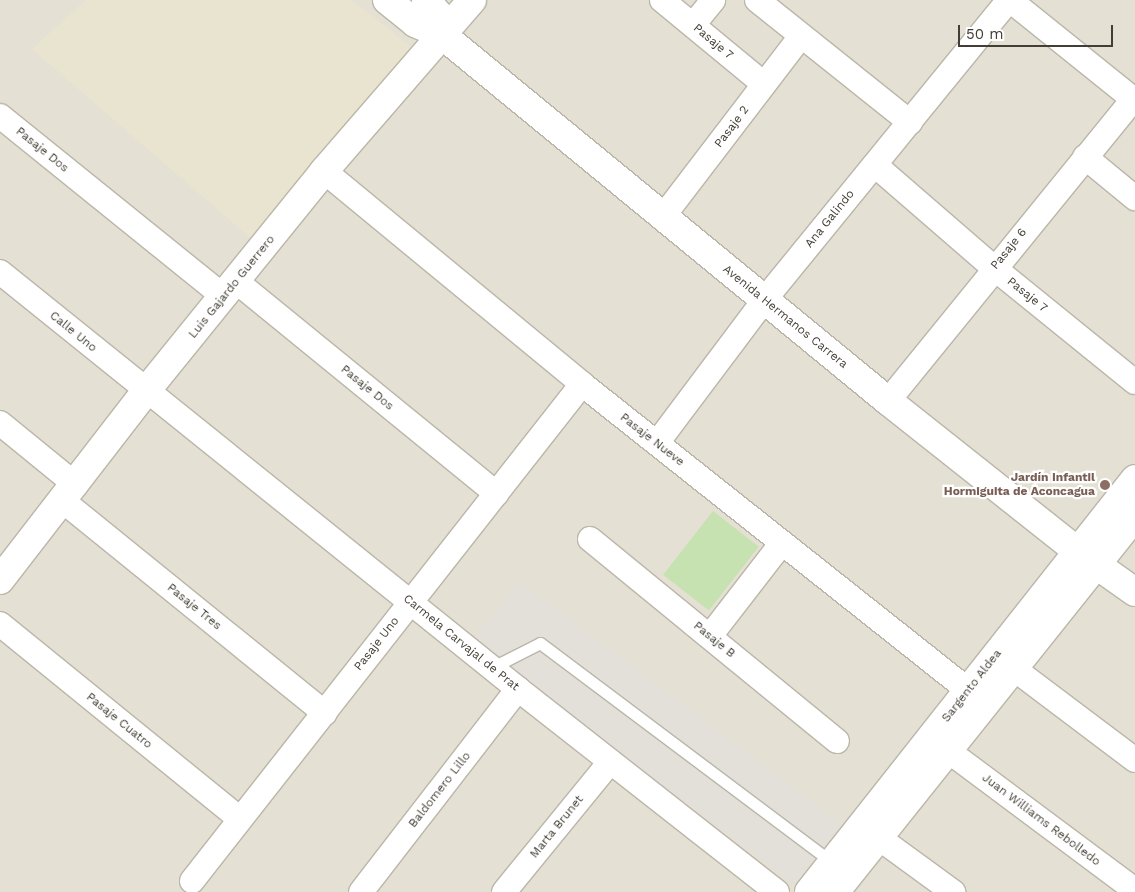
<!DOCTYPE html>
<html>
<head>
<meta charset="utf-8">
<style>
  body { margin:0 }
  #map { position:relative; width:1135px; height:892px; overflow:hidden; background:#f1eee5; font-family:"Work Sans",sans-serif }
  div>[style] { position:absolute }
  .residential>* { inset:0; background:#e4e0d3; transform-origin:0 0 }
  .industrial>* { inset:0; background:#e3e0da; transform-origin:0 0 }
  .education>* { inset:0; background:#e9e4d0 }
  .green>* { inset:0; background:#c6e2b1; transform-origin:0 0 }
  .roads { filter:drop-shadow(1px 0 #bbb6a8) drop-shadow(-1px 0 #bbb6a8) drop-shadow(0 1px #bbb6a8) drop-shadow(0 -1px #bbb6a8) }
  .service>* { height:11px; margin:-5.5px; padding:0 5.5px; transform-origin:5.5px; border-radius:5.5px; background:#fff }
  .minor>* { height:24px; margin:-12px; padding:0 12px; transform-origin:12px; border-radius:12px; background:#fff }
  .tertiary>* { height:28px; margin:-14px; padding:0 14px; transform-origin:14px; border-radius:14px; background:#fff }
  .dots>* { width:14px; height:14px; translate:-50% -50%; box-sizing:border-box; border:2px solid #fff; border-radius:50% }
  span { translate:-50% -50%; white-space:nowrap; text-align:center; line-height:1.15; -webkit-text-stroke:4.5px #fff; paint-order:stroke }
  .street-label { font-size:12px; color:#423e35 }
  .education-label { font-size:12px; color:#785e54; font-weight:700 }
  .right { translate:-100% -50%; text-align:right }
  .scale { position:absolute; left:958px; top:25px; width:155px; height:22px; box-sizing:border-box; border:2px solid #423e35; border-top:0; padding-left:6px; font-size:15px; line-height:18px; white-space:nowrap; color:#423e35; -webkit-text-stroke:4px #fff; paint-order:stroke }
</style>
</head>
<body>
<div id="map">
  <div class="residential">
    <i style="left:0;top:0;width:1135px;height:892px"></i>
  </div>
  <div class="industrial">
    <i style="left:518px;top:580px;width:405px;height:77px;rotate:37deg"></i>
  </div>
  <div class="education">
    <i style="clip-path:polygon(86px 0,352px 0,415px 50px,255px 242px,32px 49px)"></i>
  </div>
  <div class="green">
    <i style="left:713px;top:511px;width:58px;height:81px;rotate:38deg"></i>
  </div>
  <div class="roads">
    <div class="service">
      <i style="left:491px;top:668px;width:55px;rotate:-27deg"></i>
      <i style="left:540px;top:643px;width:365px;rotate:36.9deg"></i>
    </div>
    <div class="minor">
      <i style="left:662px;top:0;width:132px;rotate:39.5deg"></i>
      <i style="left:757px;top:0;width:196px;rotate:38.6deg"></i>
      <i style="left:693px;top:25px;width:32px;rotate:-51deg"></i>
      <i style="left:0;top:116px;width:288px;rotate:38.9deg"></i>
      <i style="left:1085px;top:157px;width:65px;rotate:39.4deg"></i>
      <i style="left:875px;top:165px;width:157px;rotate:40.9deg"></i>
      <i style="left:994px;top:268px;width:181px;rotate:39deg"></i>
      <i style="left:324px;top:171px;width:335px;rotate:39.5deg"></i>
      <i style="left:582px;top:384px;width:512px;rotate:38.42deg"></i>
      <i style="left:662px;top:218px;width:229px;rotate:-52.6deg"></i>
      <i style="left:0;top:272px;width:665px;rotate:38.83deg"></i>
      <i style="left:518px;top:689px;width:329px;rotate:38.1deg"></i>
      <i style="left:237px;top:282px;width:335px;rotate:39.2deg"></i>
      <i style="left:888px;top:401px;width:389px;rotate:-50.9deg"></i>
      <i style="left:1133px;top:99px;width:158px;rotate:-141.2deg"></i>
      <i style="left:0;top:423px;width:98px;rotate:39.2deg"></i>
      <i style="left:657px;top:443px;width:180px;rotate:-53.1deg"></i>
      <i style="left:765px;top:299px;width:386px;rotate:-50.8deg"></i>
      <i style="left:63px;top:501px;width:337px;rotate:39deg"></i>
      <i style="left:590px;top:539px;width:319px;rotate:39.3deg"></i>
      <i style="left:0;top:624px;width:308px;rotate:39.1deg"></i>
      <i style="left:710px;top:636px;width:118px;rotate:-52.3deg"></i>
      <i style="left:1013px;top:668px;width:153px;rotate:37deg"></i>
      <i style="left:947px;top:750px;width:234px;rotate:36.7deg"></i>
      <i style="left:879px;top:838px;width:92px;rotate:36.1deg"></i>
      <i style="left:192px;top:881px;width:632px;rotate:-51.88deg"></i>
      <i style="left:361px;top:892px;width:257px;rotate:-52.3deg"></i>
      <i style="left:504px;top:892px;width:168px;rotate:-50.8deg"></i>
    </div>
    <div class="tertiary">
      <i style="left:387px;top:0;width:36px;rotate:39deg"></i>
      <i style="left:415px;top:23px;width:28px;rotate:23deg"></i>
      <i style="left:441px;top:34px;width:578px;rotate:39.39deg"></i>
      <i style="left:888px;top:401px;width:241px;rotate:38.4deg"></i>
      <i style="left:1077px;top:551px;width:71px;rotate:35.3deg"></i>
      <i style="left:426px;top:0;width:18px;rotate:49deg"></i>
      <i style="left:438px;top:14px;width:20px;rotate:81deg"></i>
      <i style="left:0;top:580px;width:239px;rotate:-52.3deg"></i>
      <i style="left:146px;top:391px;width:283px;rotate:-51deg"></i>
      <i style="left:324px;top:171px;width:226px;rotate:-49.1deg"></i>
      <i style="left:809px;top:892px;width:526px;rotate:-51.71deg"></i>
      <i style="left:835px;top:892px;width:481px;rotate:-51.4deg"></i>
    </div>
  </div>
  <div class="dots">
    <i style="left:1105px;top:485px;background:#8d6e63"></i>
  </div>
  <div class="street-label">
    <span style="left:713px;top:42px;rotate:40deg">Pasaje 7</span>
    <span style="left:732px;top:127px;rotate:-53deg">Pasaje 2</span>
    <span style="left:42px;top:150px;rotate:39deg">Pasaje Dos</span>
    <span style="left:830px;top:219px;rotate:-51deg">Ana Galindo</span>
    <span style="left:1009px;top:249px;rotate:-51deg">Pasaje 6</span>
    <span style="left:232px;top:287px;rotate:-51deg">Luis Gajardo Guerrero</span>
    <span style="left:1027px;top:295px;rotate:39deg">Pasaje 7</span>
    <span style="left:785px;top:317px;rotate:39deg">Avenida Hermanos Carrera</span>
    <span style="left:73px;top:332px;rotate:39deg">Calle Uno</span>
    <span style="left:367px;top:388px;rotate:39deg">Pasaje Dos</span>
    <span style="left:652px;top:440px;rotate:38deg">Pasaje Nueve</span>
    <span style="left:194px;top:607px;rotate:39deg">Pasaje Tres</span>
    <span style="left:714px;top:640px;rotate:39deg">Pasaje B</span>
    <span style="left:461px;top:643px;rotate:39deg">Carmela Carvajal de Prat</span>
    <span style="left:377px;top:644px;rotate:-52deg">Pasaje Uno</span>
    <span style="left:972px;top:686px;rotate:-52deg">Sargento Aldea</span>
    <span style="left:119px;top:721px;rotate:39deg">Pasaje Cuatro</span>
    <span style="left:440px;top:790px;rotate:-52deg">Baldomero Lillo</span>
    <span style="left:1041px;top:820px;rotate:37deg">Juan Williams Rebolledo</span>
    <span style="left:557px;top:827px;rotate:-51deg">Marta Brunet</span>
  </div>
  <div class="education-label">
    <span class="right" style="left:1095px;top:485px">Jardín Infantil<br>Hormiguita de Aconcagua</span>
  </div>
  <div class="scale">50 m</div>
</div>
</body>
</html>
